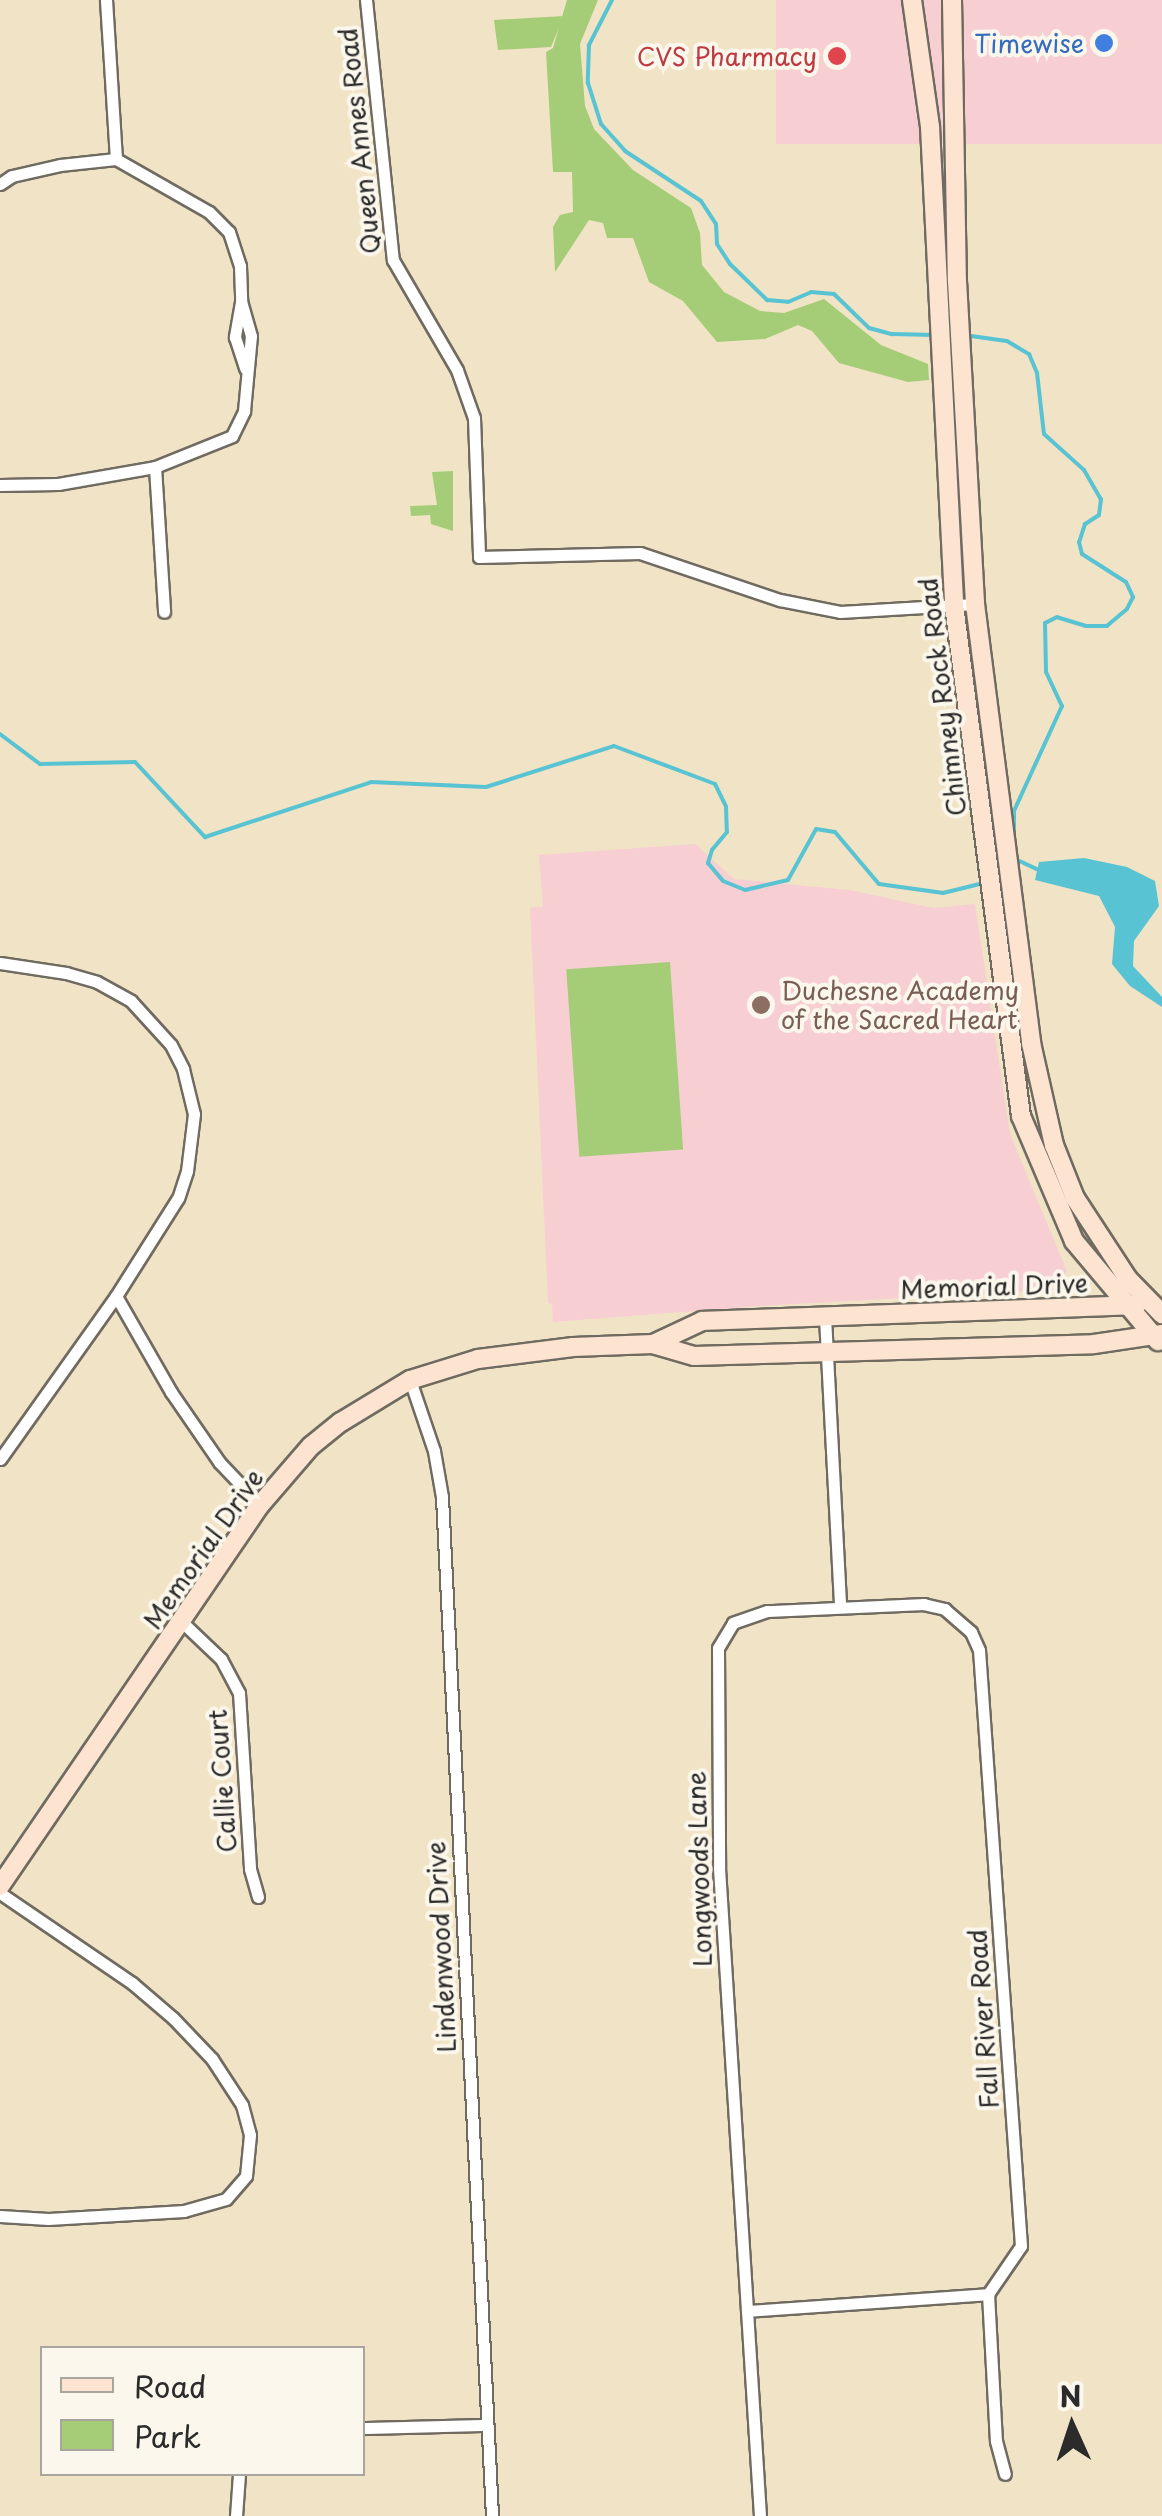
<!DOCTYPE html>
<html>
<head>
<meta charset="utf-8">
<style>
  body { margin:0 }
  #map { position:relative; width:1162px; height:2516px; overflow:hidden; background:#f1e3c5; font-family:"Playpen Sans",sans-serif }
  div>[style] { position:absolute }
  .built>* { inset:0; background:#f7cfd3; transform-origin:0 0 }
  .green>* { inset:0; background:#a5cc77; transform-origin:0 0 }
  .water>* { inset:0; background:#58c3d2 }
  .stream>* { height:4px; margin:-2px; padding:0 2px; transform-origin:2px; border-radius:2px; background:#58c3d2 }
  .roads { filter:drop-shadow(2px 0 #706b61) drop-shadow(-2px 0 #706b61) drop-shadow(0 2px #706b61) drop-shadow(0 -2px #706b61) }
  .street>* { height:11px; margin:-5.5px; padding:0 5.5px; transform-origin:5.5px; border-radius:5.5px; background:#fff }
  .secondary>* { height:18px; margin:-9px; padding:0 9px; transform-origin:9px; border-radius:9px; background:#fde4d1 }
  .dots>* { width:28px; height:28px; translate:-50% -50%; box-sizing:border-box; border:5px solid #fbf7ec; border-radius:50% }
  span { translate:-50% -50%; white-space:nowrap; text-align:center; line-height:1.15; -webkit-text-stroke:8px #fbf7ec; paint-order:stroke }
  .shop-label { font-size:25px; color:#366cbe }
  .right { translate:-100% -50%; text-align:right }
  .health-label { font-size:25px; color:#be3a42 }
  .street-label { font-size:25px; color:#2b2b2b }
  .education-label { font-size:25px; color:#785e54 }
  .left { translate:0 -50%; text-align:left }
  .legend { position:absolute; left:40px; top:2346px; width:325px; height:130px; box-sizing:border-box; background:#fbf7ec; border:2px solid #a8a59f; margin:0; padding:12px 18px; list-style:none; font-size:30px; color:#2b2b2b }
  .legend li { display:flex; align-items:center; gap:20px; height:50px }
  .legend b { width:50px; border:2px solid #a8a59f }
  .north { position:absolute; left:1022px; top:2376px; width:100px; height:100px; -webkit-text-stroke:8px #fbf7ec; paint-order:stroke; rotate:357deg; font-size:28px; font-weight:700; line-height:40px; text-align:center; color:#2b2b2b }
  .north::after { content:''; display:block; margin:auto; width:35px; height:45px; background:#2b2b2b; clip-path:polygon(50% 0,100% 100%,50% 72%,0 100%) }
</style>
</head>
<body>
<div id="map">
  <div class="built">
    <i style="left:776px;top:0;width:386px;height:144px"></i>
    <i style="clip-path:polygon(695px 844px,734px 879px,850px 890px,933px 908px,975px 904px,1010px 1134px,1067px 1271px,1056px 1290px,775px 1305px,553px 1322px,552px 1304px,548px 1303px,530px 908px,543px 906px,539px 855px)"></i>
  </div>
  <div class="green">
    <i style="clip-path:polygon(567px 0,598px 0,580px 44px,585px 106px,594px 129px,633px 170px,691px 208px,700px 233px,702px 265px,724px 292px,760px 311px,784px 313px,824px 299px,881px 345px,928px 364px,929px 380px,908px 382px,839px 363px,812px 331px,798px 325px,765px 339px,717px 342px,683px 301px,649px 282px,633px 238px,607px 238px,603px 223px,589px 220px,555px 272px,553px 227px,560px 215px,573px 212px,572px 172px,553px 172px,546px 52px,553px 48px)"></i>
    <i style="clip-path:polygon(564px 16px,551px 47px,498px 50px,494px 20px)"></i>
    <i style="clip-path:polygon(453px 471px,453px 531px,431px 524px,430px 515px,411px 516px,410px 506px,437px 505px,432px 472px)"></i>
    <i style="left:670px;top:962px;width:188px;height:104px;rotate:86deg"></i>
  </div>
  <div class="water">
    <i style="clip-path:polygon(1084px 858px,1127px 867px,1155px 881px,1159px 906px,1134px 941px,1133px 966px,1162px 997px,1162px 1007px,1130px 986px,1112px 964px,1115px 927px,1099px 896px,1035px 880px,1039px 862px)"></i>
  </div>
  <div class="stream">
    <i style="left:612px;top:0;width:51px;rotate:117.1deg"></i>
    <i style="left:589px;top:45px;width:38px;rotate:92deg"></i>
    <i style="left:588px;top:83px;width:43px;rotate:72.4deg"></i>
    <i style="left:601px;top:124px;width:36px;rotate:48deg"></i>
    <i style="left:625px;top:151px;width:91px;rotate:33.3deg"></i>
    <i style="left:701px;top:201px;width:27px;rotate:57deg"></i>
    <i style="left:716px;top:224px;width:20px;rotate:87deg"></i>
    <i style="left:717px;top:244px;width:24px;rotate:57deg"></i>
    <i style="left:730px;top:264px;width:52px;rotate:44.2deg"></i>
    <i style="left:767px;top:300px;width:21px;rotate:5deg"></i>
    <i style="left:788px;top:302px;width:25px;rotate:-23deg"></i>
    <i style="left:811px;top:292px;width:23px;rotate:5deg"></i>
    <i style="left:834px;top:294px;width:49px;rotate:44.2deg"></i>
    <i style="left:869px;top:328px;width:24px;rotate:15deg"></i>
    <i style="left:892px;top:334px;width:42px;rotate:1.4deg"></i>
    <i style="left:964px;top:335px;width:43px;rotate:7.9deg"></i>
    <i style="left:1007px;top:341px;width:26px;rotate:31deg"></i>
    <i style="left:1029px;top:354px;width:21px;rotate:67deg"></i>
    <i style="left:1037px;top:373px;width:61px;rotate:83.5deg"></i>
    <i style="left:1044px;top:434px;width:54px;rotate:42deg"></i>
    <i style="left:1084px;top:470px;width:34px;rotate:60deg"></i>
    <i style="left:1101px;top:499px;width:16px;rotate:97deg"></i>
    <i style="left:1099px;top:515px;width:17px;rotate:147deg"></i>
    <i style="left:1085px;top:524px;width:19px;rotate:108deg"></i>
    <i style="left:1079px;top:542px;width:12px;rotate:76deg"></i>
    <i style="left:1082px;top:554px;width:52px;rotate:32.5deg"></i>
    <i style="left:1126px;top:582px;width:17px;rotate:65deg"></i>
    <i style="left:1133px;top:597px;width:13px;rotate:117deg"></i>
    <i style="left:1127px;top:609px;width:26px;rotate:140deg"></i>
    <i style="left:1107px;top:626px;width:21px;rotate:180deg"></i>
    <i style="left:1086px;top:626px;width:30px;rotate:-163deg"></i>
    <i style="left:1057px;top:617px;width:13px;rotate:153deg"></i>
    <i style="left:1045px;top:623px;width:49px;rotate:88.8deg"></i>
    <i style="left:1046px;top:672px;width:38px;rotate:65deg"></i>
    <i style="left:1062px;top:706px;width:115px;rotate:114.6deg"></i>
    <i style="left:1014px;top:811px;width:28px;rotate:90deg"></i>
    <i style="left:0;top:734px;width:50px;rotate:36.9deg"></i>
    <i style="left:40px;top:764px;width:95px;rotate:-1.2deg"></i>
    <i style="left:135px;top:762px;width:103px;rotate:47deg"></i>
    <i style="left:205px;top:837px;width:175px;rotate:-18.3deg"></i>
    <i style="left:371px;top:782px;width:115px;rotate:2.5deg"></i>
    <i style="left:486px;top:787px;width:134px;rotate:-17.8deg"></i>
    <i style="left:614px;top:746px;width:108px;rotate:20.6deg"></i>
    <i style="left:715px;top:784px;width:25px;rotate:64deg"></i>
    <i style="left:726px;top:807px;width:25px;rotate:88deg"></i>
    <i style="left:727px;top:832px;width:23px;rotate:130deg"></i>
    <i style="left:712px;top:850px;width:14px;rotate:107deg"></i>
    <i style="left:708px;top:863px;width:23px;rotate:50deg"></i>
    <i style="left:723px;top:881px;width:24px;rotate:22deg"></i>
    <i style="left:745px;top:890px;width:44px;rotate:-13.1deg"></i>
    <i style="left:788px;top:880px;width:58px;rotate:-61.2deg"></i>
    <i style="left:816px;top:829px;width:19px;rotate:9deg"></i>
    <i style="left:835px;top:832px;width:68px;rotate:49.8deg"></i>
    <i style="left:879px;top:884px;width:65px;rotate:8deg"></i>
    <i style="left:943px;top:893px;width:42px;rotate:-13.7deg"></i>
    <i style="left:1013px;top:858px;width:31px;rotate:25deg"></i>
  </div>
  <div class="roads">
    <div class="street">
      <i style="left:106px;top:0;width:159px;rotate:86.4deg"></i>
      <i style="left:366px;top:0;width:261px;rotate:84.1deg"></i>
      <i style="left:393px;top:260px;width:127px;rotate:59.8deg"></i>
      <i style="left:457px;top:370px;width:51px;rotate:70.5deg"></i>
      <i style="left:474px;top:418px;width:139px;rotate:87.9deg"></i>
      <i style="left:479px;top:557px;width:161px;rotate:-1.4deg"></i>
      <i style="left:640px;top:553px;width:148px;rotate:18.6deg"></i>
      <i style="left:780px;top:600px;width:61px;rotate:11.3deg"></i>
      <i style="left:840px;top:612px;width:135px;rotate:-3.4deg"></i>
      <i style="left:116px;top:159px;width:107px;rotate:29.7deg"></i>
      <i style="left:209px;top:212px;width:28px;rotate:45deg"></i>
      <i style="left:229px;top:232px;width:36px;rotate:72deg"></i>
      <i style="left:240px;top:266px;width:36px;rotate:88deg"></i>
      <i style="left:241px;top:302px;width:36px;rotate:100deg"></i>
      <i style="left:235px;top:337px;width:33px;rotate:72deg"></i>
      <i style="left:0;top:184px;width:14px;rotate:-34deg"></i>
      <i style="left:12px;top:176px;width:49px;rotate:-12.9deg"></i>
      <i style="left:60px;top:165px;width:56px;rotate:-6.1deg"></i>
      <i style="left:155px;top:467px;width:145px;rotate:86.4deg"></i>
      <i style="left:0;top:485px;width:58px;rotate:-1deg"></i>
      <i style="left:58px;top:484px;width:98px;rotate:-9.9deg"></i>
      <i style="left:155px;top:467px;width:83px;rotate:-21.9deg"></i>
      <i style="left:232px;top:436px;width:28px;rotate:-64deg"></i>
      <i style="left:244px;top:411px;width:75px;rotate:-84.7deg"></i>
      <i style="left:251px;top:336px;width:35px;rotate:-106deg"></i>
      <i style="left:0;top:963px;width:67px;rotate:8.6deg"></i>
      <i style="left:66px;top:973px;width:32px;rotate:16deg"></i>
      <i style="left:97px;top:982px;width:39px;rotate:29deg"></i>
      <i style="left:131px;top:1001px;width:59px;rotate:47.7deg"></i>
      <i style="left:171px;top:1045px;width:27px;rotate:63deg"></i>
      <i style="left:183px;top:1069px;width:46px;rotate:76.3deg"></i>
      <i style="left:194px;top:1114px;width:57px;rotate:97deg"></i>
      <i style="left:187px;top:1171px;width:28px;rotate:108deg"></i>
      <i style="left:178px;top:1198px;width:116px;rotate:122.3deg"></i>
      <i style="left:116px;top:1296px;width:200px;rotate:125.4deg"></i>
      <i style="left:116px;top:1296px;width:111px;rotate:60.2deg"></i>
      <i style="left:171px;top:1392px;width:86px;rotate:55.4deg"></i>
      <i style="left:220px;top:1463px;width:58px;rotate:46.4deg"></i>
      <i style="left:825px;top:1317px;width:289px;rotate:87deg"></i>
      <i style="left:410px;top:1380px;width:75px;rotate:71.3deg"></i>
      <i style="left:434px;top:1451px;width:47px;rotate:80.1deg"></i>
      <i style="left:442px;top:1497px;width:1020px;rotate:87.19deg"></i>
      <i style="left:182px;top:1622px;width:54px;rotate:43.5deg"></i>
      <i style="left:221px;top:1659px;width:38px;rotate:62deg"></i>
      <i style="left:239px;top:1693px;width:176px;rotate:86.4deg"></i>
      <i style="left:250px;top:1869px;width:29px;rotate:74deg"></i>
      <i style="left:0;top:1893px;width:160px;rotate:34.3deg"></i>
      <i style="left:132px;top:1983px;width:54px;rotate:40.5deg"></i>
      <i style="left:173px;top:2018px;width:57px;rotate:46.4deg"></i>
      <i style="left:212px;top:2059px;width:55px;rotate:56.9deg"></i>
      <i style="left:242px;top:2105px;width:31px;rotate:75deg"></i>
      <i style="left:250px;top:2135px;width:41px;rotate:95.6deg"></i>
      <i style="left:246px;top:2176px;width:30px;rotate:131deg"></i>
      <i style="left:226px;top:2199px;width:44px;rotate:164.1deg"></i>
      <i style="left:184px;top:2211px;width:136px;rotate:176.6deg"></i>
      <i style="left:48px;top:2219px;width:48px;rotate:-176.4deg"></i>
      <i style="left:988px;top:2294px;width:147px;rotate:86.9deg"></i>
      <i style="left:996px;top:2441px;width:34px;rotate:75deg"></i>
      <i style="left:747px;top:2311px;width:242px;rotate:-4deg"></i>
      <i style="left:988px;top:2294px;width:58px;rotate:-55.5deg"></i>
      <i style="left:1021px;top:2246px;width:597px;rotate:-94.03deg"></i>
      <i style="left:979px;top:1650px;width:20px;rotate:-114deg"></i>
      <i style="left:971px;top:1632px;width:35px;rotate:-139deg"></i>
      <i style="left:945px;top:1609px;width:22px;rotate:-167deg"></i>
      <i style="left:924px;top:1604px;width:157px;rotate:177.4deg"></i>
      <i style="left:767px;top:1611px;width:36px;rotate:161deg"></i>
      <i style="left:733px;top:1623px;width:29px;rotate:121deg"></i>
      <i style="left:718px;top:1648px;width:220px;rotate:89.7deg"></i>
      <i style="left:719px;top:1868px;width:649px;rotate:86.38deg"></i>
      <i style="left:362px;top:2428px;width:124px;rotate:-1.4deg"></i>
      <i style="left:236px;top:2516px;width:42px;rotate:-85.9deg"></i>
    </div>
    <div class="secondary">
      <i style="left:912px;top:0;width:128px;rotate:81.9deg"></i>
      <i style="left:930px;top:127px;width:479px;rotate:87.1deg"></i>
      <i style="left:954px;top:605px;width:515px;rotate:82.53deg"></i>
      <i style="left:1021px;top:1116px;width:136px;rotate:67deg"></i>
      <i style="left:1074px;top:1241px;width:131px;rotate:50deg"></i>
      <i style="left:952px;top:0;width:281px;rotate:89deg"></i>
      <i style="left:957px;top:281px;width:324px;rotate:86.8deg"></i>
      <i style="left:975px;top:604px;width:443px;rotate:82.7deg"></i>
      <i style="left:1031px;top:1043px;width:105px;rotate:77.3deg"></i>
      <i style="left:1054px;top:1145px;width:57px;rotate:68.4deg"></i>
      <i style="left:1075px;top:1198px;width:97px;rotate:56.8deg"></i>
      <i style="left:1128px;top:1279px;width:49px;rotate:45.8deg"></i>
      <i style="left:653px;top:1344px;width:54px;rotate:-25.1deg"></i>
      <i style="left:702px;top:1321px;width:435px;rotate:-2.1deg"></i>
      <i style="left:0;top:1886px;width:461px;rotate:-55.7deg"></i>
      <i style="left:260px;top:1505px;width:78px;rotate:-49.2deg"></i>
      <i style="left:311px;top:1446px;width:38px;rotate:-39deg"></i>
      <i style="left:341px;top:1422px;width:81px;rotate:-31.3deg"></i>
      <i style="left:410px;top:1380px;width:71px;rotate:-17.2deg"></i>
      <i style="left:478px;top:1359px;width:96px;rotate:-7.2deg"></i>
      <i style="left:573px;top:1347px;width:80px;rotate:-2.1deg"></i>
      <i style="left:653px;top:1344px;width:43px;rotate:16.3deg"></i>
      <i style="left:694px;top:1356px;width:400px;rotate:-1.7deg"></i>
      <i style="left:1094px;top:1344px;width:69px;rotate:-8.4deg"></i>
    </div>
  </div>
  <div class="dots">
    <i style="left:1104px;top:43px;background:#3f7fe0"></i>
    <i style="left:837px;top:56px;background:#e0444e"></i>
    <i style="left:761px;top:1005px;background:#8d6e63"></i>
  </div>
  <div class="shop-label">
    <span class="right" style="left:1084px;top:43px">Timewise</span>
  </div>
  <div class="health-label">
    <span class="right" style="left:817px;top:56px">CVS Pharmacy</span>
  </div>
  <div class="street-label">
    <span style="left:359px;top:141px;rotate:-96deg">Queen Annes Road</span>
    <span style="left:942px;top:697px;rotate:-97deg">Chimney Rock Road</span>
    <span style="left:994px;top:1286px;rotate:-2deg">Memorial Drive</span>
    <span style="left:203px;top:1549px;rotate:-55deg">Memorial Drive</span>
    <span style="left:222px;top:1781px;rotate:-94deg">Callie Court</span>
    <span style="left:699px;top:1869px;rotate:-92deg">Longwoods Lane</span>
    <span style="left:441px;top:1947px;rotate:-93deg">Lindenwood Drive</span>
    <span style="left:983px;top:2019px;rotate:-94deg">Fall River Road</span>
  </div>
  <div class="education-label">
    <span class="left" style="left:781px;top:1005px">Duchesne Academy<br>of the Sacred Heart</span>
  </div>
  <ul class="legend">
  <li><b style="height:12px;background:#fde4d1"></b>Road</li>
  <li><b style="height:28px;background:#a5cc77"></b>Park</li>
  </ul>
  <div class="north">N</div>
</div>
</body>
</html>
